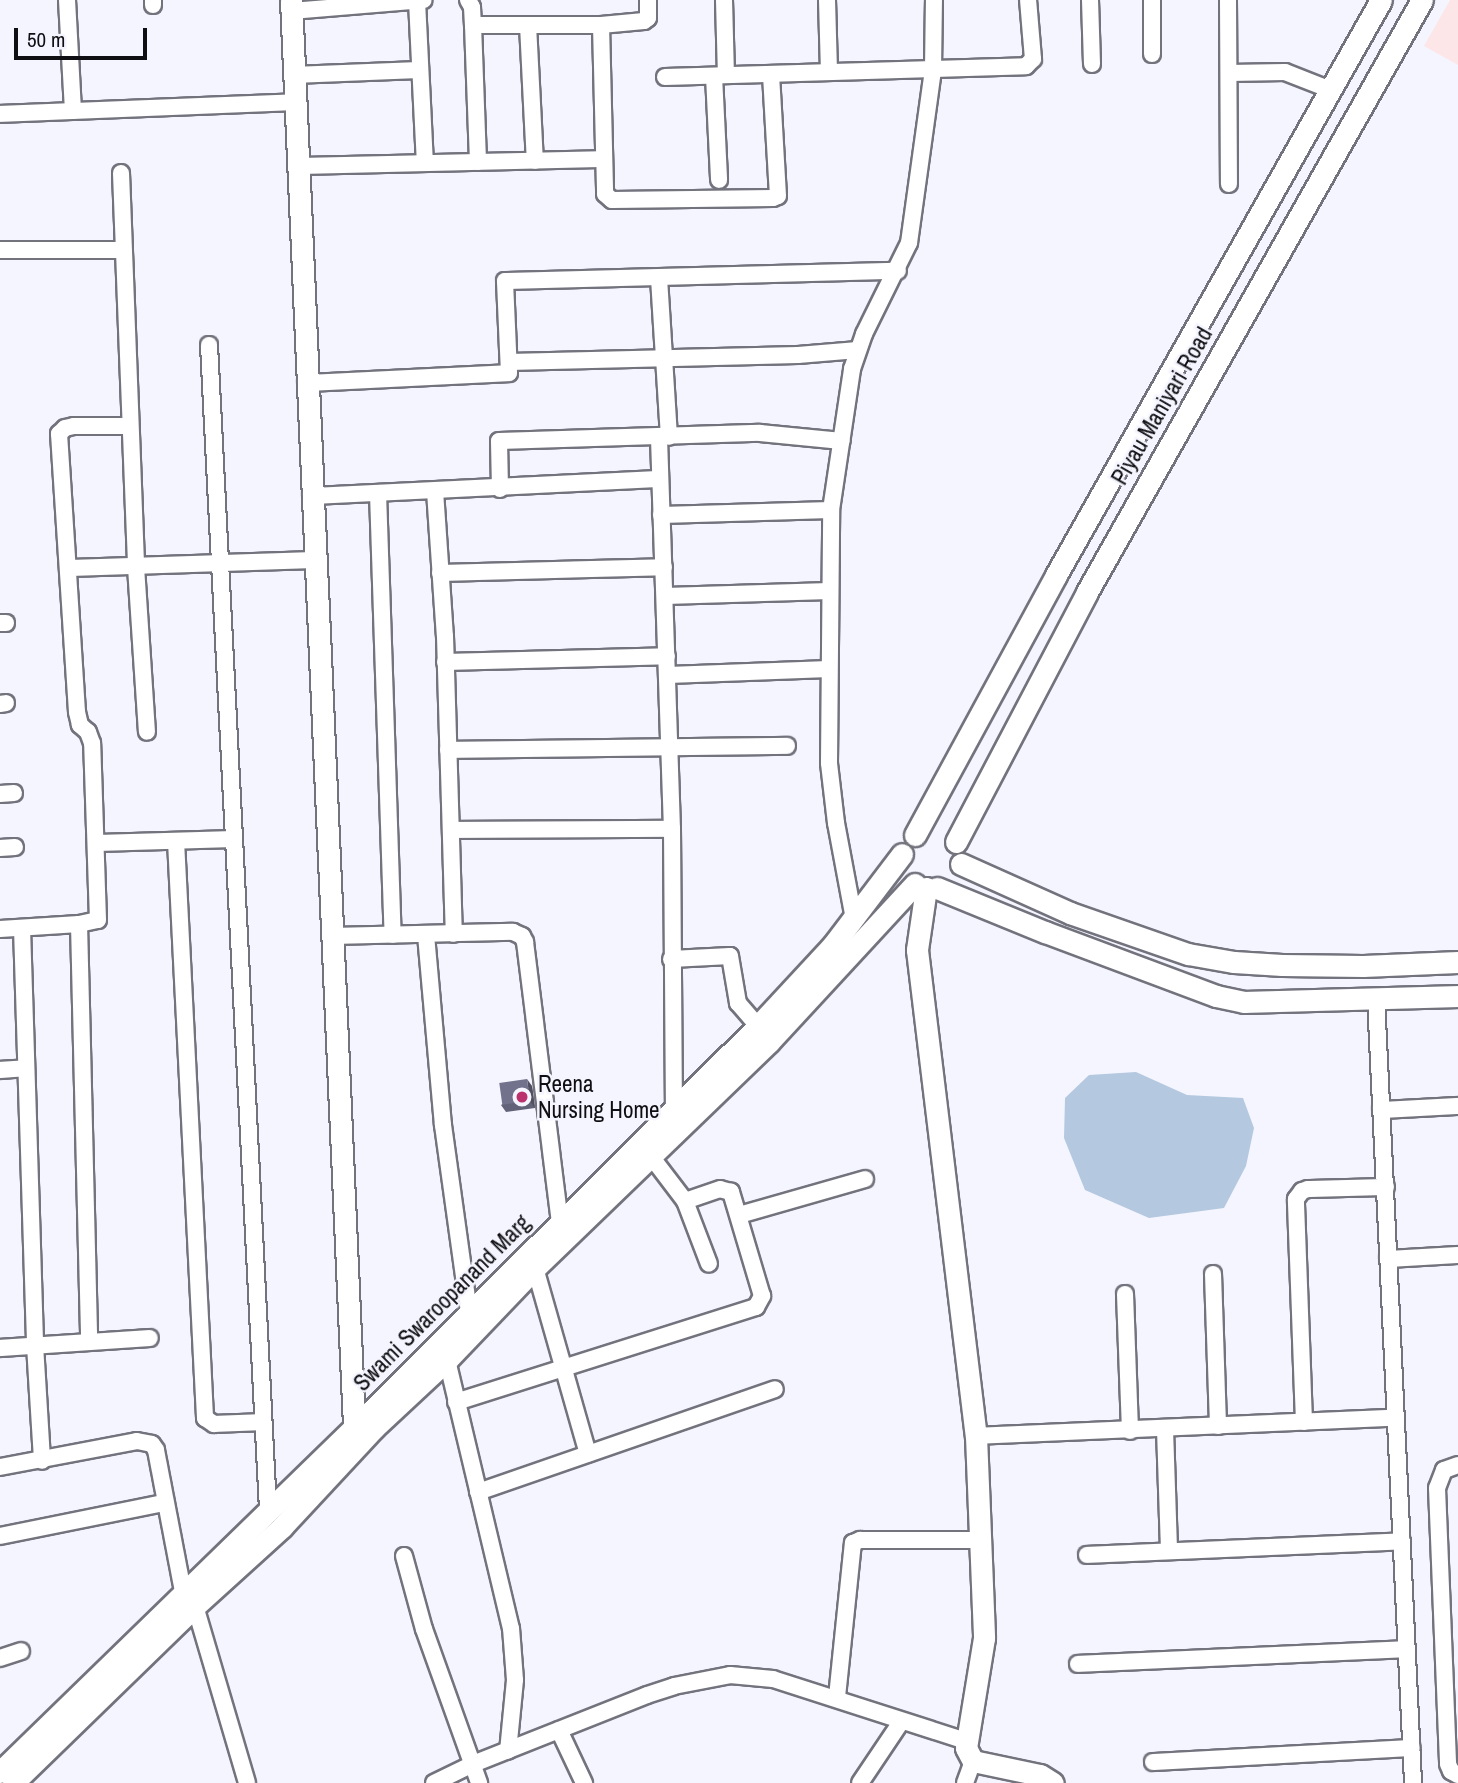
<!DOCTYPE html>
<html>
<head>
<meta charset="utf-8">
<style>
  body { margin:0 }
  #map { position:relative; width:1458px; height:1783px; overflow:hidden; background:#f5f5ff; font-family:"Archivo Narrow",sans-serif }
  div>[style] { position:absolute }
  .education>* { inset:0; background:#fce6e7 }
  .water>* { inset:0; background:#b4c8e0 }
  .roads { filter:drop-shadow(2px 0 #73737e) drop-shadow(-2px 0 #73737e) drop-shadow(0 2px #73737e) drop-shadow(0 -2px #73737e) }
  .street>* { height:16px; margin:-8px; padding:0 8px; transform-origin:8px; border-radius:8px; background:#fff }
  .secondary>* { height:21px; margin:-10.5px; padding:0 10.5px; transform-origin:10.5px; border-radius:10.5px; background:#fff }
  .wall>* { inset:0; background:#626278 }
  .shaded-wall>* { inset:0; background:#505062 }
  .building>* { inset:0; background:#72728c; transform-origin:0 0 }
  .dots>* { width:19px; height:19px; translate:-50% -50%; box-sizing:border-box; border:4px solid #f5f5ff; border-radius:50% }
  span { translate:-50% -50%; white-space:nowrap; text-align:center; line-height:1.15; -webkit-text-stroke:5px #f5f5ff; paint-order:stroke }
  .street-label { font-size:23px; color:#0f0f13 }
  .poi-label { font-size:23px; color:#0f0f13 }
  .left { translate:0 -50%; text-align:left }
  .scale { position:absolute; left:14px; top:28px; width:133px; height:32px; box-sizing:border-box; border:4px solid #0f0f13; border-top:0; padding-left:9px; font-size:21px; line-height:24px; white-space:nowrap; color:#0f0f13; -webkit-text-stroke:5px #f5f5ff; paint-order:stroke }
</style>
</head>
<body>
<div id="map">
  <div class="education">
    <i style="clip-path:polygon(1450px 0,1458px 0,1458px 65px,1424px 46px)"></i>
  </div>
  <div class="water">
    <i style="clip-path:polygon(1136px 1072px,1187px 1095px,1243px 1098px,1254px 1128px,1246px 1166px,1224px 1208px,1149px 1218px,1085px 1190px,1064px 1138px,1065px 1098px,1089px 1075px)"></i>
  </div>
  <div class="roads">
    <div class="street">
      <i style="left:67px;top:0;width:111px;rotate:86.9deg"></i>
      <i style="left:153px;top:0;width:5px;rotate:90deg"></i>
      <i style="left:468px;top:0;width:8px;rotate:60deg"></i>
      <i style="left:472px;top:7px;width:18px;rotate:87deg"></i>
      <i style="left:473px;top:25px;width:128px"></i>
      <i style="left:601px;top:25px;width:43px;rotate:-5.3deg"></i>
      <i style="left:644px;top:21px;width:5px;rotate:-37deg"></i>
      <i style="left:648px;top:18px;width:18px;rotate:-90deg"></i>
      <i style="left:724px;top:0;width:75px;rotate:88.5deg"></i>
      <i style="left:827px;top:0;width:72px;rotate:88.4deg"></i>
      <i style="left:1090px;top:0;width:64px;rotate:88.2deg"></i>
      <i style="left:1228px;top:0;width:184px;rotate:89.7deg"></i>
      <i style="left:417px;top:1px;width:162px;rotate:87.2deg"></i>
      <i style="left:291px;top:11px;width:133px;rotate:-4.7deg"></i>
      <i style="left:473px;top:25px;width:137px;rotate:87.9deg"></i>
      <i style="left:528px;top:25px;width:136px;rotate:87.1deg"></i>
      <i style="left:601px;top:25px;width:169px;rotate:88.6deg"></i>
      <i style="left:605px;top:194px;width:9px;rotate:41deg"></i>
      <i style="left:612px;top:200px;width:161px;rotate:-0.7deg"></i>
      <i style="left:773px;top:198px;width:5px;rotate:-22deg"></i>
      <i style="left:778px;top:196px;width:122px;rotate:-93.3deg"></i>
      <i style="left:1152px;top:54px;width:54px;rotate:-90deg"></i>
      <i style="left:1229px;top:73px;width:56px;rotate:-1deg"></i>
      <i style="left:1285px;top:72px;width:49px;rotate:21.4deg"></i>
      <i style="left:293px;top:75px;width:126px;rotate:-2.3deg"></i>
      <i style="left:714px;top:76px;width:104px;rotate:87.2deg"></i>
      <i style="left:665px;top:77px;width:361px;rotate:-1.7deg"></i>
      <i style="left:1026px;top:66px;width:10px;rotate:-45deg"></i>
      <i style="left:1033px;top:59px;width:59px;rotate:-94.8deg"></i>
      <i style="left:0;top:114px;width:294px;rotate:-2.3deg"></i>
      <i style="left:297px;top:166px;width:306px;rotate:-1.3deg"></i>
      <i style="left:121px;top:173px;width:394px;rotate:87.8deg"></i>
      <i style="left:136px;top:567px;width:165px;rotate:86.2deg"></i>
      <i style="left:0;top:250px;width:123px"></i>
      <i style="left:659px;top:278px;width:159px;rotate:86.4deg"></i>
      <i style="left:209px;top:345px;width:1166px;rotate:87.1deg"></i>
      <i style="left:509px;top:362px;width:289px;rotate:-1.4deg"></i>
      <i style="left:798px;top:355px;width:60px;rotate:-4.8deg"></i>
      <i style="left:306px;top:383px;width:203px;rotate:-2.8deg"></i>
      <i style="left:509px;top:373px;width:92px;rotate:-92.5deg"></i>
      <i style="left:505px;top:281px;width:393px;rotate:-1.5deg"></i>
      <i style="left:659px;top:438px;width:391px;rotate:88.1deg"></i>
      <i style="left:672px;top:829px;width:281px;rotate:89.6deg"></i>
      <i style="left:500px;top:489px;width:48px;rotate:-91.2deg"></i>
      <i style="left:499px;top:441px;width:261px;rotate:-1.8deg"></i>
      <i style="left:760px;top:433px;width:82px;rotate:5.6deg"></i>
      <i style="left:435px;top:491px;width:145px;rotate:86.1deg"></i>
      <i style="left:445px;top:636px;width:298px;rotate:88.3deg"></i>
      <i style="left:378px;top:493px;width:442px;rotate:88.1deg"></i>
      <i style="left:311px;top:496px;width:349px;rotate:-2.8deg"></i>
      <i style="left:661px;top:515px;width:170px;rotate:-1.7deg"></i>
      <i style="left:70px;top:568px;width:244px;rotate:-1.9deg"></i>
      <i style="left:440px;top:573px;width:224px;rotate:-1.5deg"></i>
      <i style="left:665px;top:596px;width:165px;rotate:-1.7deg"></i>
      <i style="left:0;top:623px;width:6px"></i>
      <i style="left:445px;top:662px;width:222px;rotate:-1.5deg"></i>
      <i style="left:668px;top:675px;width:161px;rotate:-2.1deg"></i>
      <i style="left:0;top:704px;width:6px;rotate:-9deg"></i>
      <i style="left:448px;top:750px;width:339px;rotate:-0.7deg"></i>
      <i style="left:0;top:794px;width:14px;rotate:-4deg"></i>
      <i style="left:451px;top:830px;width:221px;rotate:-0.3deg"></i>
      <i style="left:176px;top:841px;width:578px;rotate:87.12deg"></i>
      <i style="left:205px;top:1418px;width:11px;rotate:34deg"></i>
      <i style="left:214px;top:1424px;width:49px;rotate:-2.3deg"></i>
      <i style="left:97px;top:843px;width:137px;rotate:-1.7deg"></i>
      <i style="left:0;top:848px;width:15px;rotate:-4deg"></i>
      <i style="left:854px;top:919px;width:98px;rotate:-100.6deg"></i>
      <i style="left:836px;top:823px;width:60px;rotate:-96.7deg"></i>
      <i style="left:829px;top:763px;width:253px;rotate:-89.5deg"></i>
      <i style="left:831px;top:510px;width:143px;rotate:-81.5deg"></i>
      <i style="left:852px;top:369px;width:37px;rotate:-71deg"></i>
      <i style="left:864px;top:334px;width:102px;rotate:-63.7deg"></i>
      <i style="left:909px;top:243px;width:176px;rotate:-82.1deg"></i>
      <i style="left:933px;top:69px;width:69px;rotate:-89.2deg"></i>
      <i style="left:79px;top:924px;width:417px;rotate:88.6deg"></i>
      <i style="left:22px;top:928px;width:417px;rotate:88.2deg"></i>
      <i style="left:35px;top:1345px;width:116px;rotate:86.5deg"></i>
      <i style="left:0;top:929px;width:79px;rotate:-3.6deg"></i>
      <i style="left:79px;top:924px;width:19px;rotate:-12deg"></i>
      <i style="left:98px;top:920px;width:177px;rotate:-91.9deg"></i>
      <i style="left:92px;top:743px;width:12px;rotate:-110deg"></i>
      <i style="left:88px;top:732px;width:11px;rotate:-139deg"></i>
      <i style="left:80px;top:725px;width:13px;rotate:-103deg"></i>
      <i style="left:77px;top:712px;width:279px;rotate:-93.7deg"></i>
      <i style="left:59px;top:434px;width:8px;rotate:-45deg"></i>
      <i style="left:65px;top:428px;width:9px;rotate:-13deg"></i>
      <i style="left:74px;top:426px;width:56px"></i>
      <i style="left:426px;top:935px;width:191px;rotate:84.9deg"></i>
      <i style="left:443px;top:1125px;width:190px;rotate:82.1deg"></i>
      <i style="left:331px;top:936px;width:182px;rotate:-1.3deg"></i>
      <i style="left:513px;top:932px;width:10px;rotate:24deg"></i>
      <i style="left:522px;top:936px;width:7px;rotate:63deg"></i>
      <i style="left:525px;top:942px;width:284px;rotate:82.9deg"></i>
      <i style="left:671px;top:959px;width:59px;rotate:-2.9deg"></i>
      <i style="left:730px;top:956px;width:48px;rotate:80.3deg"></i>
      <i style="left:738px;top:1003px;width:30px;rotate:49deg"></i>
      <i style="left:1376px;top:998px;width:786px;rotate:87.3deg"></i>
      <i style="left:0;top:1070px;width:26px;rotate:-4deg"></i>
      <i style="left:1381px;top:1110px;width:77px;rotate:-3deg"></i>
      <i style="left:650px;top:1155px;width:58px;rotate:52.7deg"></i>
      <i style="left:685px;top:1201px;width:67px;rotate:69.1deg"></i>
      <i style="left:739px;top:1215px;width:131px;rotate:-15.9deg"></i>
      <i style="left:1388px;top:1259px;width:70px;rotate:-3.3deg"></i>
      <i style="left:535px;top:1268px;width:193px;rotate:74.1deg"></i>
      <i style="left:1213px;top:1274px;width:152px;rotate:88.1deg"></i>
      <i style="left:1125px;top:1294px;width:137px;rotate:87.9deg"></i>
      <i style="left:0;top:1348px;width:150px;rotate:-3.8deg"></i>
      <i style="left:447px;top:1360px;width:276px;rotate:76.6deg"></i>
      <i style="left:511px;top:1628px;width:52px;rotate:85.6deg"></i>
      <i style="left:515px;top:1680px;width:71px;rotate:95.6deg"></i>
      <i style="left:456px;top:1402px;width:315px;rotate:-17.6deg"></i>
      <i style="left:756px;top:1307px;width:13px;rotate:-61deg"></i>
      <i style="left:762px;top:1296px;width:109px;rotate:-106.6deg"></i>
      <i style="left:731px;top:1192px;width:11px;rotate:-165deg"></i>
      <i style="left:720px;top:1189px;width:37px;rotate:161deg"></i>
      <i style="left:1304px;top:1422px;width:223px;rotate:-92.1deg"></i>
      <i style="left:1296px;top:1199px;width:10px;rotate:-53deg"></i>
      <i style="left:1302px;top:1191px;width:6px;rotate:-18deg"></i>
      <i style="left:1308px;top:1189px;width:78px;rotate:-1.5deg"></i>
      <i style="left:1165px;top:1429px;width:122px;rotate:88.1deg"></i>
      <i style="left:976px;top:1436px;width:420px;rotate:-2.5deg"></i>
      <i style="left:1458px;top:1465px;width:15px;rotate:160deg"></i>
      <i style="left:1444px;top:1470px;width:19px;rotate:111deg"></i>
      <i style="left:1437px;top:1488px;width:276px;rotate:87.7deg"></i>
      <i style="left:1448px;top:1764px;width:8px;rotate:67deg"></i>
      <i style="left:1451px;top:1771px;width:8px;rotate:30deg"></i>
      <i style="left:0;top:1467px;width:139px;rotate:-10.7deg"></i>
      <i style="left:137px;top:1441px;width:15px;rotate:11deg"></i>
      <i style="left:152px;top:1444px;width:7px;rotate:56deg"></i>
      <i style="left:156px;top:1450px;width:145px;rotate:79.2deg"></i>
      <i style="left:478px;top:1492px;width:314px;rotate:-19.1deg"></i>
      <i style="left:0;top:1536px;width:167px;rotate:-11.4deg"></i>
      <i style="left:1087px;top:1555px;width:315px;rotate:-2.5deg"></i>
      <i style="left:404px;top:1556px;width:76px;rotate:74.7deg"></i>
      <i style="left:424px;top:1629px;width:164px;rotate:70.3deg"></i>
      <i style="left:195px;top:1606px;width:184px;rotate:73.6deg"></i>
      <i style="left:0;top:1658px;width:22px;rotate:-18deg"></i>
      <i style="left:1078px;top:1664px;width:329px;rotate:-2.6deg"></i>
      <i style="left:837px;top:1697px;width:155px;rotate:-84.1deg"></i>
      <i style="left:853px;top:1543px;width:8px;rotate:-23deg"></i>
      <i style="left:860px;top:1540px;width:118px"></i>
      <i style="left:559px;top:1730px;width:59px;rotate:64.7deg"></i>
      <i style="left:1153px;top:1762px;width:259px;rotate:-3.1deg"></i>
      <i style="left:434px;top:1783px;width:43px;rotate:-26deg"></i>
      <i style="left:473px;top:1764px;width:187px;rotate:-21.6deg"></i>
      <i style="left:647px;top:1695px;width:28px;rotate:-18deg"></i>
      <i style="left:674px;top:1686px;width:57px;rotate:-11.1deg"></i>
      <i style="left:730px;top:1675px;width:43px;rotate:5.3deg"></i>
      <i style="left:773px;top:1679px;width:203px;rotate:17.8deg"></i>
      <i style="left:860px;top:1783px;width:73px;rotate:-56.1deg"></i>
      <i style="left:965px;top:1783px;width:23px;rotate:-70deg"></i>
    </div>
    <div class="secondary">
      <i style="left:291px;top:0;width:1448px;rotate:87.47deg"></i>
      <i style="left:915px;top:835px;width:296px;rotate:-61.5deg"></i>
      <i style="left:1056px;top:575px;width:660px;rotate:-60.52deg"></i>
      <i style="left:956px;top:842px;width:282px;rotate:-62.3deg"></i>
      <i style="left:1087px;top:592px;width:680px;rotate:-60.5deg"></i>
      <i style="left:961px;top:864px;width:120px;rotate:24.2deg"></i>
      <i style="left:1070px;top:913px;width:125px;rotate:19.2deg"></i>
      <i style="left:1188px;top:954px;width:47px;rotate:9.9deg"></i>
      <i style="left:1234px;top:962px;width:48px;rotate:3.6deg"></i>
      <i style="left:1282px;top:965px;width:81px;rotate:0.7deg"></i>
      <i style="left:1363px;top:966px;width:95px;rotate:-2.4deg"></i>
      <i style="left:926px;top:888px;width:63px;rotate:98.3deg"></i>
      <i style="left:917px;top:950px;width:490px;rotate:83.1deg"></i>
      <i style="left:976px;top:1436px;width:202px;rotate:87.7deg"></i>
      <i style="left:984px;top:1638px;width:111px;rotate:99.3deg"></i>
      <i style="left:966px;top:1748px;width:15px;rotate:62deg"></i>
      <i style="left:973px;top:1761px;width:68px;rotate:11.8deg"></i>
      <i style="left:1040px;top:1775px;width:15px;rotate:32deg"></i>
      <i style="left:937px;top:888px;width:117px;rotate:22.2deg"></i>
      <i style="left:1045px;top:932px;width:183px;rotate:20.5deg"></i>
      <i style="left:1216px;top:996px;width:29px;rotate:12deg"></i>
      <i style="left:1244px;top:1002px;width:214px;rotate:-1.6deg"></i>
      <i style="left:0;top:1772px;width:518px;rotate:-44.22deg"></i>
      <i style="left:371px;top:1411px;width:546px;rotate:-44.85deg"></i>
      <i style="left:758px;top:1026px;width:110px;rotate:-47.2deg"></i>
      <i style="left:833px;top:945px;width:114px;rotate:-52.8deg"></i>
      <i style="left:13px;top:1783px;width:254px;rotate:-44.2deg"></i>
      <i style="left:195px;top:1606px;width:118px;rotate:-42.2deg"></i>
      <i style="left:282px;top:1527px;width:135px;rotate:-47.1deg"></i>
      <i style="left:374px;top:1428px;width:100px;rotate:-43deg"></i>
      <i style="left:447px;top:1360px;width:127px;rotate:-46.3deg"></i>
      <i style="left:535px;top:1268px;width:325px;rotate:-44deg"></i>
      <i style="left:769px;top:1042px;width:215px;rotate:-47.3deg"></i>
    </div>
  </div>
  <div class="wall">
    <i style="clip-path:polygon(532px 1086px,535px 1108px,506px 1112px,501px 1105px)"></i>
  </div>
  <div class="shaded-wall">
    <i style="clip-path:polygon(527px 1079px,532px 1086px,535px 1108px,530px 1101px)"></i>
  </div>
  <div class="building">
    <i style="left:527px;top:1079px;width:22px;height:28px;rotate:82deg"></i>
  </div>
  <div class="dots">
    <i style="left:522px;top:1097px;background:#ba316d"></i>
  </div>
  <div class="street-label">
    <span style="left:1162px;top:406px;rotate:-60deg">Piyau Maniyari Road</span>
    <span style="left:442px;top:1303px;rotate:-45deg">Swami Swaroopanand Marg</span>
  </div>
  <div class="poi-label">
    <span class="left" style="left:538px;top:1097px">Reena<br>Nursing Home</span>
  </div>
  <div class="scale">50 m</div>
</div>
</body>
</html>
